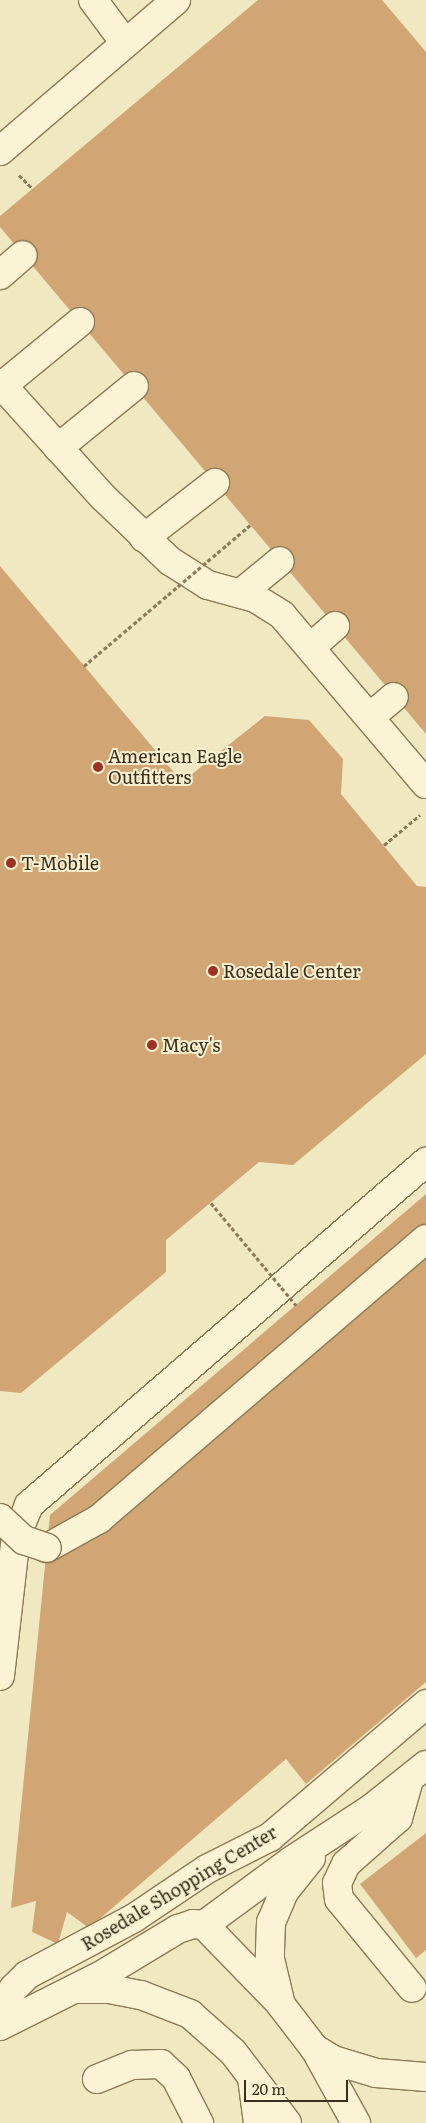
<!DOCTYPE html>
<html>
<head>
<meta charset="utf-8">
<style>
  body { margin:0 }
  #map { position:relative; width:426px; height:2123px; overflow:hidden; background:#f0e8c0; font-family:Literata,serif }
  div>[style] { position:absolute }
  .building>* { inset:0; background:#d1a674 }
  .path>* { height:3px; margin-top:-1.5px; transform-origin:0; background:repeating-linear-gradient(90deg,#8b7957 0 4px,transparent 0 6.5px) }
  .roads { filter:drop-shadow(1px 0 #8b7957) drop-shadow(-1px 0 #8b7957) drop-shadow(0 1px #8b7957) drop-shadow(0 -1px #8b7957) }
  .minor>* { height:28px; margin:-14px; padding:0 14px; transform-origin:14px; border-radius:14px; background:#fbf4d4 }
  .path-bridge>* { height:3px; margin-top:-1.5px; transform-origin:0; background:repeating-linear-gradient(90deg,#8b7957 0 4px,transparent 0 6.5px) }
  .bridges { filter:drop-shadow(1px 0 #8b7957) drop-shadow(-1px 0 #8b7957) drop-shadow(0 1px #8b7957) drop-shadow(0 -1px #8b7957) }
  .minor-bridge>* { height:28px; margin:-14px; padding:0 14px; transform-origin:14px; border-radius:14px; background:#fbf4d4 }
  .dots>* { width:14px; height:14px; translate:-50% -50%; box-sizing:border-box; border:2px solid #f7f1d1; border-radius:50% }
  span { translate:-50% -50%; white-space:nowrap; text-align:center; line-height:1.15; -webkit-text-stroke:4px #f7f1d1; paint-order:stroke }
  .poi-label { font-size:18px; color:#3a2e1c }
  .left { translate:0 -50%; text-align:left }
  .street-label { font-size:18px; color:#3a2e1c }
  .scale { position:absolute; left:244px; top:2080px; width:104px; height:22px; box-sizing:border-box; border:2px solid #3a2e1c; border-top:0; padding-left:6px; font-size:15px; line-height:18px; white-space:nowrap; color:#3a2e1c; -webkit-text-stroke:4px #f7f1d1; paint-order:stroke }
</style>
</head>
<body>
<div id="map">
  <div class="building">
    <i style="clip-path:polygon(258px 0,382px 0,426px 52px,426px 734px,0 227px,0 216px)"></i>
    <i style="clip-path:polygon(0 566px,182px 782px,265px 716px,309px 720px,343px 759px,341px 794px,417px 886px,426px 887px,426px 1054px,293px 1165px,259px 1162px,166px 1240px,166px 1272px,21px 1393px,0 1391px)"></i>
    <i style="clip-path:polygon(426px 1194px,426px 1682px,306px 1784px,286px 1759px,89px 1928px,67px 1912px,58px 1944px,32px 1932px,36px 1901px,11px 1908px,50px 1515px)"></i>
    <i style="clip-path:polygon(426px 1833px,426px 1950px,416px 1958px,360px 1884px)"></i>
  </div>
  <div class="path">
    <i style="left:19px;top:175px;width:20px;rotate:45deg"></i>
    <i style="left:384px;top:845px;width:47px;rotate:-39.8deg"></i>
  </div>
  <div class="roads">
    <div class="minor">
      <i style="left:93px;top:0;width:54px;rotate:53.3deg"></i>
      <i style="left:0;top:151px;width:232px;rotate:-40.6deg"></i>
      <i style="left:0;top:275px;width:30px;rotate:-41deg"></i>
      <i style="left:0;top:383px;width:154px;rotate:47.9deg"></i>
      <i style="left:103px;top:497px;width:93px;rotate:43.7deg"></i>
      <i style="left:170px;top:561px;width:45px;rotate:32.3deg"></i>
      <i style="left:208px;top:585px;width:49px;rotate:15.5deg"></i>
      <i style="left:255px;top:598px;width:32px;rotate:32deg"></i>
      <i style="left:282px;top:615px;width:222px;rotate:49.6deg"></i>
      <i style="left:2px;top:386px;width:101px;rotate:-39.4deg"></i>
      <i style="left:58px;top:448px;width:98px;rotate:-39.2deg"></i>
      <i style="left:144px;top:538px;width:90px;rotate:-37.8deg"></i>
      <i style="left:241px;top:593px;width:50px;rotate:-39.4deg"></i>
      <i style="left:311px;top:647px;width:32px;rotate:-41deg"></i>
      <i style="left:370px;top:717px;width:31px;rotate:-40deg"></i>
      <i style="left:47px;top:1548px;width:60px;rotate:-29.1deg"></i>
      <i style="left:99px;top:1519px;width:430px;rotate:-40.6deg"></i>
      <i style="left:0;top:1676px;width:141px;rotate:-83.5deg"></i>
      <i style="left:16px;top:1536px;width:34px;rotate:-67deg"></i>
      <i style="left:29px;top:1505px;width:525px;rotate:-40.83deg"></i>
      <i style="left:409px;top:1780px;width:40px;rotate:106deg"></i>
      <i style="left:398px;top:1818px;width:69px;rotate:138.5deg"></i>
      <i style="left:346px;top:1864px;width:21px;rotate:115deg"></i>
      <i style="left:337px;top:1883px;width:16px;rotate:83deg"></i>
      <i style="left:339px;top:1899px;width:115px;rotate:50.6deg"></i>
      <i style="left:311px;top:1858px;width:43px;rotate:128.5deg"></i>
      <i style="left:284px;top:1892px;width:33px;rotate:113deg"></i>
      <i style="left:271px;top:1922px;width:37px;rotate:92deg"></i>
      <i style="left:270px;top:1959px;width:47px;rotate:76.6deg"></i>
      <i style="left:281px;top:2005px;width:54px;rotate:52.5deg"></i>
      <i style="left:314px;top:2048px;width:22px;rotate:32deg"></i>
      <i style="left:333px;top:2060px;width:45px;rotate:16.8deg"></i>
      <i style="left:376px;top:2073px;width:50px;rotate:4.6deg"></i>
      <i style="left:204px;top:1925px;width:107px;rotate:45.8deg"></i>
      <i style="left:78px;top:1989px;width:31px"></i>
      <i style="left:109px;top:1989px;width:33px;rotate:11deg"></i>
      <i style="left:141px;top:1995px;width:53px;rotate:21.2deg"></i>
      <i style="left:190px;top:2014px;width:57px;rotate:41.5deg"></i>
      <i style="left:233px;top:2052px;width:89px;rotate:52.7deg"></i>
      <i style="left:0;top:2010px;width:26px;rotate:-58deg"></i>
      <i style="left:14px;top:1988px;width:18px;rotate:-45deg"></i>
      <i style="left:27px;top:1975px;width:121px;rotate:-28deg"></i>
      <i style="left:134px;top:1918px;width:88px;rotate:-33.9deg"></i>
      <i style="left:207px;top:1869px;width:71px;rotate:-26.9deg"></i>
      <i style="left:270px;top:1837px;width:205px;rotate:-40.4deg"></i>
      <i style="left:0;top:2026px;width:112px;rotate:-26.6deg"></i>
      <i style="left:100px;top:1976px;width:91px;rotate:-31.1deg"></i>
      <i style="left:178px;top:1929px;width:16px;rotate:-18deg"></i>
      <i style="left:193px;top:1924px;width:11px;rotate:5deg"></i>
      <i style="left:204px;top:1925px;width:108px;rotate:-36.3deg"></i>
      <i style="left:291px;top:1861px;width:97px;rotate:-33.2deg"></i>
      <i style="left:372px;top:1808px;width:69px;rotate:-38.5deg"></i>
      <i style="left:315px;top:2049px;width:85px;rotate:61deg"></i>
      <i style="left:252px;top:2078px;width:45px;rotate:82.4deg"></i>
      <i style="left:97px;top:2079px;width:38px;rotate:-22deg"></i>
      <i style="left:132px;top:2065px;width:29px;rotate:-2deg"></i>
      <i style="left:161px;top:2064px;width:21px;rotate:43deg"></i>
      <i style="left:176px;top:2078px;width:51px;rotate:62.9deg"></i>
    </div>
  </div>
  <div class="path-bridge">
    <i style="left:84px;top:666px;width:218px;rotate:-40.3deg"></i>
    <i style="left:211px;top:1203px;width:133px;rotate:50.2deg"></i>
  </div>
  <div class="bridges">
    <div class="minor-bridge">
      <i style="left:0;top:1518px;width:33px;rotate:43deg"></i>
      <i style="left:24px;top:1540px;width:24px;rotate:19deg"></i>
    </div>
  </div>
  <div class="dots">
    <i style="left:98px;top:767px;background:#9d3124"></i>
    <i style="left:11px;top:863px;background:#9d3124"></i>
    <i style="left:213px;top:971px;background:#9d3124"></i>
    <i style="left:152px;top:1045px;background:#9d3124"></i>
  </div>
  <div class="poi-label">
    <span class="left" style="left:108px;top:767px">American Eagle<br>Outfitters</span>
    <span class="left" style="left:21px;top:863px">T-Mobile</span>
    <span class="left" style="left:223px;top:971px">Rosedale Center</span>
    <span class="left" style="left:162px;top:1045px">Macy's</span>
  </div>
  <div class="street-label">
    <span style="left:179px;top:1888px;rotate:-31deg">Rosedale Shopping Center</span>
  </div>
  <div class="scale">20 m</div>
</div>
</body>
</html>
